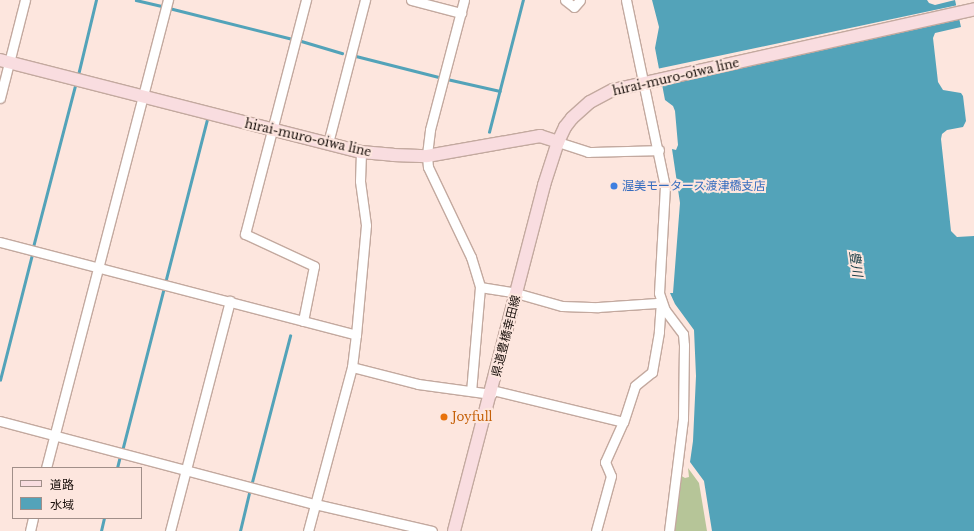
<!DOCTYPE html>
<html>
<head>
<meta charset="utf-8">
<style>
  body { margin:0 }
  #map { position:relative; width:974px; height:531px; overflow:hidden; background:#fde6de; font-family:"Libre Baskerville","Noto Sans JP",serif }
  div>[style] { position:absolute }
  .green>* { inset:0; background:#b6c598 }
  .water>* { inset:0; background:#53a3b9 }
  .pier>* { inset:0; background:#fde6de; transform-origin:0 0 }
  .stream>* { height:2.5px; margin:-1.25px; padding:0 1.25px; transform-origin:1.25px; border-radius:1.25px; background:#53a3b9 }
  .roads { filter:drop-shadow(1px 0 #c3a99f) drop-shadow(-1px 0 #c3a99f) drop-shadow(0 1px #c3a99f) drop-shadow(0 -1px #c3a99f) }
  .minor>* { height:9px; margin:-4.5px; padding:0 4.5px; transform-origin:4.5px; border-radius:4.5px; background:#fff }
  .major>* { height:12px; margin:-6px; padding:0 6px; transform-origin:6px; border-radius:6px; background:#f9dde0 }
  .dots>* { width:11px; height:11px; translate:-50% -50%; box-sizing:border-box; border:2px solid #fde6de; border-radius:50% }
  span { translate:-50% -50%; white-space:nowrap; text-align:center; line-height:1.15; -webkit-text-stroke:4px #fde6de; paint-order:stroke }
  .street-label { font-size:12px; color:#160d09 }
  .shop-label { font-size:12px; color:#366cbe }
  .left { translate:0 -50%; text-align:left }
  .food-label { font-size:12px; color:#c56008 }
  .water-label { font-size:13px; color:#133943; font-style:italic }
  .legend { position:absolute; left:12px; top:467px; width:130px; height:52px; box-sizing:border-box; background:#fde6de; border:1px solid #a18f89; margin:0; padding:5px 7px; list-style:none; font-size:12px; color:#160d09 }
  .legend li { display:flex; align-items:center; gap:8px; height:20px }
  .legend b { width:20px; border:1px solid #a18f89 }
</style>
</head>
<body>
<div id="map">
  <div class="green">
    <i style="clip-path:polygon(688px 468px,699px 483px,707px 531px,672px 531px,680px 475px,685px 478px,689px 477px)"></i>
  </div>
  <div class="water">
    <i style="clip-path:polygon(652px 0,927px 0,929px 3px,935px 5px,955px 0,961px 27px,935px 33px,933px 38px,938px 82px,943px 90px,961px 93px,963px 96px,966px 121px,963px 127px,947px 130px,942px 134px,941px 139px,951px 231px,957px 237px,974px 236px,974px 531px,712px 531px,704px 481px,690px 462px,693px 441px,696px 376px,694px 330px,675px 304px,670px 293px,673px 293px,680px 203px,672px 149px,676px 150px,678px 145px,675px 111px,673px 106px,665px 100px,655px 48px,659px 27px)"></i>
  </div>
  <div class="pier">
    <i style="left:958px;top:5px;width:14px;height:308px;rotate:78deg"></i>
  </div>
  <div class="stream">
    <i style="left:136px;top:0;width:27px;rotate:13deg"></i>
    <i style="left:169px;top:8px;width:127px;rotate:14.1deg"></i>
    <i style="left:298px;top:40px;width:46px;rotate:16.5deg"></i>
    <i style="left:356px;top:56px;width:86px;rotate:14.2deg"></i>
    <i style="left:78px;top:75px;width:77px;rotate:-76.5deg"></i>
    <i style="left:447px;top:79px;width:54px;rotate:12.8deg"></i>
    <i style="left:489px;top:132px;width:136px;rotate:-75.6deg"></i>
    <i style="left:33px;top:247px;width:171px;rotate:-75.4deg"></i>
    <i style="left:165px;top:283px;width:168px;rotate:-75.6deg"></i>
    <i style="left:0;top:380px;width:130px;rotate:-75.7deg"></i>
    <i style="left:122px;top:451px;width:169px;rotate:-75.6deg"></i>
    <i style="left:117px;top:468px;width:12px;rotate:-76deg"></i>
    <i style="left:252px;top:482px;width:151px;rotate:-75.4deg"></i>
    <i style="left:101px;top:531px;width:13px;rotate:-77deg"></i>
    <i style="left:240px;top:531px;width:43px;rotate:-76.6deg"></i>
  </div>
  <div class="roads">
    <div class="minor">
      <i style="left:411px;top:0;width:52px;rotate:14.6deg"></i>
      <i style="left:464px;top:0;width:134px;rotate:104.7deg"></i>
      <i style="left:430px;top:130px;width:26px;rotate:97deg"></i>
      <i style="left:427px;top:156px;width:11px;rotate:85deg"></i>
      <i style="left:428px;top:167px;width:100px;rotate:64.5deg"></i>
      <i style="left:471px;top:257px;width:31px;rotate:73deg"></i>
      <i style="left:480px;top:287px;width:104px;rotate:94.9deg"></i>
      <i style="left:565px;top:0;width:11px;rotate:38deg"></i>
      <i style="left:574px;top:7px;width:9px;rotate:-49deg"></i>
      <i style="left:626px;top:0;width:190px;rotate:78.2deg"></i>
      <i style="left:665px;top:186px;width:107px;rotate:93.2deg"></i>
      <i style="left:659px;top:293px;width:18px;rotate:71deg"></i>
      <i style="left:665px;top:310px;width:30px;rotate:53deg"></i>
      <i style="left:683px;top:334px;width:11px;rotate:85deg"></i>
      <i style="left:684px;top:345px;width:74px;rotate:90.8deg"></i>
      <i style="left:683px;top:419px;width:113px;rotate:97.1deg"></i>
      <i style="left:0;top:98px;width:101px;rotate:-75.7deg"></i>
      <i style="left:558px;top:142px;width:32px;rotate:18deg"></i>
      <i style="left:588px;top:152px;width:71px;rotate:-1.6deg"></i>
      <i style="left:328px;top:143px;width:148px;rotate:-75.5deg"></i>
      <i style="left:0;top:242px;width:368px;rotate:14.6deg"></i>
      <i style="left:480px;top:287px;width:36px;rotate:9deg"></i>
      <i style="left:516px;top:293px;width:48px;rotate:15.8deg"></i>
      <i style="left:562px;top:306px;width:36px;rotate:2deg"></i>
      <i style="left:598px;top:307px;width:59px;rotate:-3.9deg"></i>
      <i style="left:657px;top:303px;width:4px;rotate:-27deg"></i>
      <i style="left:661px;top:301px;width:31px;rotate:94deg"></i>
      <i style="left:659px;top:332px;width:41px;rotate:99.9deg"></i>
      <i style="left:652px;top:372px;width:22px;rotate:141deg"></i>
      <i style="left:635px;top:386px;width:38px;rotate:108deg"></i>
      <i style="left:623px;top:422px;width:44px;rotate:114.2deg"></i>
      <i style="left:605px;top:462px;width:15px;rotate:67deg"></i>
      <i style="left:611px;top:476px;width:57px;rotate:105.3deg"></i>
      <i style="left:303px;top:321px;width:56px;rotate:-78.7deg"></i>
      <i style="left:314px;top:266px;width:76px;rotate:-155.1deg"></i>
      <i style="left:245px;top:234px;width:242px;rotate:-75.4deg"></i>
      <i style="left:352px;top:367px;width:68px;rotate:14.4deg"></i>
      <i style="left:418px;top:384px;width:74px;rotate:7.8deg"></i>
      <i style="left:492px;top:390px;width:135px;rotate:13.7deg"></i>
      <i style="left:0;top:421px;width:326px;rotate:14.8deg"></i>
      <i style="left:315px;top:504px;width:120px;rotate:13deg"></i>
      <i style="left:46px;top:468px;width:484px;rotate:-75.4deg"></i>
      <i style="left:30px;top:531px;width:13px;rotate:-77deg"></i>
      <i style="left:170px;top:531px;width:238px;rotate:-75.4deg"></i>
      <i style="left:308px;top:531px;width:170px;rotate:-75deg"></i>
      <i style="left:352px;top:367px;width:32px;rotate:-83deg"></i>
      <i style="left:356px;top:335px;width:110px;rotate:-84.8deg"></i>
      <i style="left:366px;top:225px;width:44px;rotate:-97.8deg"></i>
      <i style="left:360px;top:181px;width:29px;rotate:-88deg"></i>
    </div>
    <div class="major">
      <i style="left:0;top:60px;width:373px;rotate:14.3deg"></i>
      <i style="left:361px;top:152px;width:32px;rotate:5deg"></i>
      <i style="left:393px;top:155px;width:34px;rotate:2deg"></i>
      <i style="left:427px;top:156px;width:115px;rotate:-10deg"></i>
      <i style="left:540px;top:136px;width:19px;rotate:18deg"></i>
      <i style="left:454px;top:531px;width:358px;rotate:-75.4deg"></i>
      <i style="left:544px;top:185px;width:45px;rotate:-72deg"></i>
      <i style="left:558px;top:142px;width:17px;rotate:-65deg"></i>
      <i style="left:565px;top:127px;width:11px;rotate:-52deg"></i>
      <i style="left:572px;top:118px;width:24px;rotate:-42deg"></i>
      <i style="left:590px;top:102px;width:26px;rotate:-28deg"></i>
      <i style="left:613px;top:90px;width:370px;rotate:-12.6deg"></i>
    </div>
  </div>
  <div class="dots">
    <i style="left:614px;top:186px;background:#3f7fe0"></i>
    <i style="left:444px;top:417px;background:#e8710a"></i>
  </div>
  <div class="street-label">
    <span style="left:676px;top:77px;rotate:-13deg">hirai-muro-oiwa line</span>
    <span style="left:308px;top:138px;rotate:13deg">hirai-muro-oiwa line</span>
    <span style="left:506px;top:336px;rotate:-76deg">県道豊橋幸田線</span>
  </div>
  <div class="shop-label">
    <span class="left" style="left:622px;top:186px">渥美モータース渡津橋支店</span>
  </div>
  <div class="food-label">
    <span class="left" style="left:452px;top:417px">Joyfull</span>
  </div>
  <div class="water-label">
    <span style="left:855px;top:264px;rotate:82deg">豊川</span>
  </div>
  <ul class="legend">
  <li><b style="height:5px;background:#f9dde0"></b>道路</li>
  <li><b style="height:11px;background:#53a3b9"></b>水域</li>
  </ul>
</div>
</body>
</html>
